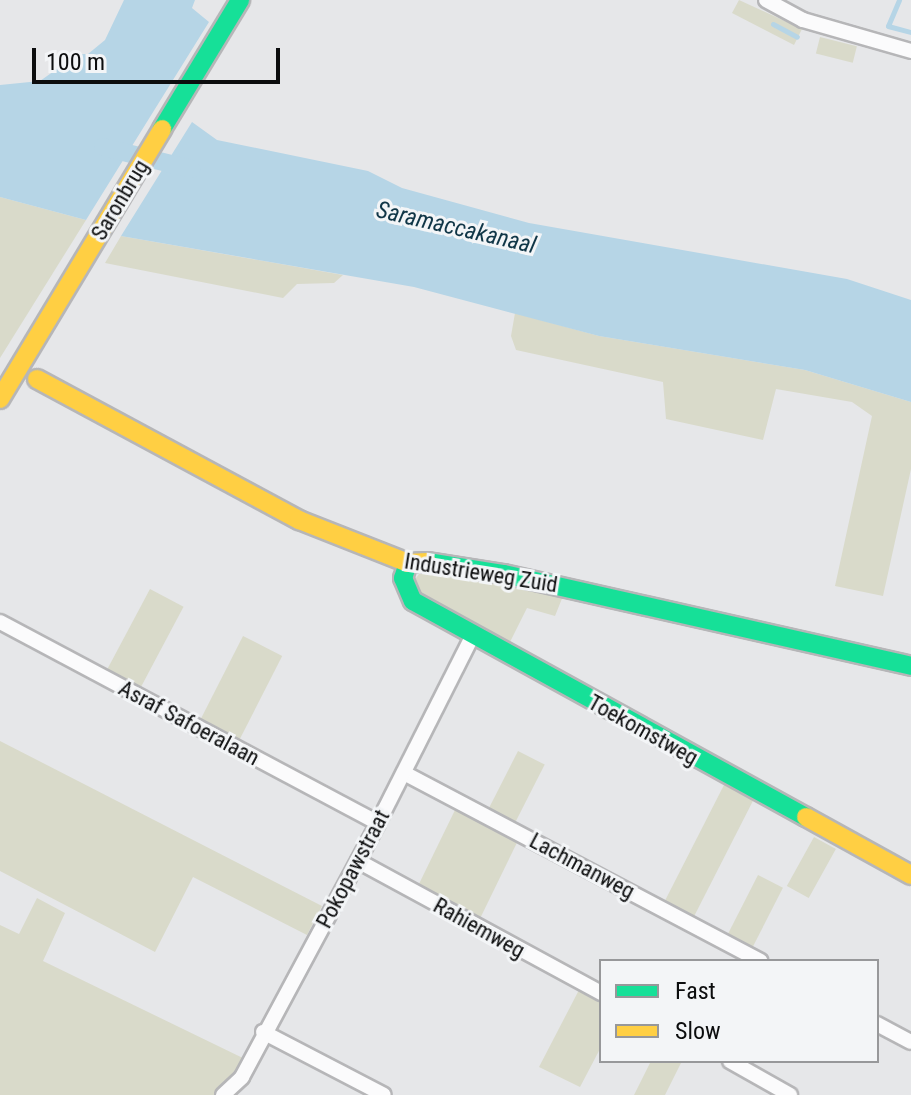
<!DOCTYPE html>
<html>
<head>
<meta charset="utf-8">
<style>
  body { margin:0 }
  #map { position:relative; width:911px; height:1095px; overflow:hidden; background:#e6e7e9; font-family:"Roboto Condensed",sans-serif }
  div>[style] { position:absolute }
  .green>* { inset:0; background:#d9daca; transform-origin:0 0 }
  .water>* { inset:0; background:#b6d5e6 }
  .stream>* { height:5px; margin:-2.5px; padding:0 2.5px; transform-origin:2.5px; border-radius:2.5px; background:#b6d5e6 }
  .canal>* { height:18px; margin:-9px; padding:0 9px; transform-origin:9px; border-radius:9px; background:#b6d5e6 }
  .roads { filter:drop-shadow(2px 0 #b6b6b8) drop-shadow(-2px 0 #b6b6b8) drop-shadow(0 2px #b6b6b8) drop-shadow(0 -2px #b6b6b8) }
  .street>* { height:14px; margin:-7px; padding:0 7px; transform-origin:7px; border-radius:7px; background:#fbfbfc }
  .fast>* { height:18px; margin:-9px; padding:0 9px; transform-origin:9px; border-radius:9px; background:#16e098 }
  .slow>* { height:18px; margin:-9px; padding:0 9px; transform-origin:9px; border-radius:9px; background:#ffcf43 }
  span { translate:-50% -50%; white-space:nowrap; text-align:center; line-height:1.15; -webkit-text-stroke:6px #f3f5f7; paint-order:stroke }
  .street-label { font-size:22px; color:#0c0d0e }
  .water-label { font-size:24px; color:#103647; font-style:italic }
  .legend { position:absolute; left:599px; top:959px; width:280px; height:104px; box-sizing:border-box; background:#f3f5f7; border:2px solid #97989a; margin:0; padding:10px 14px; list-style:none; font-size:24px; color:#0c0d0e }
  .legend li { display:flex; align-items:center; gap:16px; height:40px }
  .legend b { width:40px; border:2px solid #97989a }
  .scale { position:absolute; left:32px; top:48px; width:248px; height:36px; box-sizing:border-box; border:4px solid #0c0d0e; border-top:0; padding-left:10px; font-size:24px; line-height:28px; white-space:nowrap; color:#0c0d0e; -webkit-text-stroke:6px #f3f5f7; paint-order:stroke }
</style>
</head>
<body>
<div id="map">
  <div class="green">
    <i style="clip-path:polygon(739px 0,802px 29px,794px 45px,732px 13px)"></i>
    <i style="left:820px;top:37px;width:38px;height:17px;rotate:14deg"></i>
    <i style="clip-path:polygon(0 197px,86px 220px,0 358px)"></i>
    <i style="clip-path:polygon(121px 236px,343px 275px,334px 283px,297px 284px,283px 298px,105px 263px)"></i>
    <i style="clip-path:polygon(515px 313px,599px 336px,805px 370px,911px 402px,911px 469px,883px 596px,835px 586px,872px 416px,852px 402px,776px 389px,763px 440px,666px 419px,663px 382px,516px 350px,511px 336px)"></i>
    <i style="clip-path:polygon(422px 570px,446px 570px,563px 596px,555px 616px,527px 608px,509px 644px,421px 599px,413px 582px)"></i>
    <i style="left:150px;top:589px;width:38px;height:93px;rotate:28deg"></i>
    <i style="left:243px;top:636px;width:44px;height:95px;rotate:27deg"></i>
    <i style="clip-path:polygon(0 741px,322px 906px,307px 935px,193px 877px,155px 952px,0 871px)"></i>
    <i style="left:518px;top:751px;width:30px;height:65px;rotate:27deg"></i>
    <i style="left:724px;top:785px;width:33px;height:132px;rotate:27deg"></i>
    <i style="left:456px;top:808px;width:70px;height:87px;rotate:26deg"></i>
    <i style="left:814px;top:837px;width:25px;height:56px;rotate:29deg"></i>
    <i style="left:758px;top:875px;width:28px;height:70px;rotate:27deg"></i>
    <i style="clip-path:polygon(37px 898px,65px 913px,43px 961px,249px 1061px,231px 1095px,0 1095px,0 925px,19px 934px)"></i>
    <i style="clip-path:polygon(580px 988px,601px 999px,601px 1047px,580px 1087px,539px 1067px)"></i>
    <i style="clip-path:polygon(651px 1061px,682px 1061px,665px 1095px,634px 1095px)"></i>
  </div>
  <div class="water">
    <i style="clip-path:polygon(124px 0,195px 0,192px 8px,209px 22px,86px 220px,0 197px,0 85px,40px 81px,78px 54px,88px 54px,105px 40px)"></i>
    <i style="clip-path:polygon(192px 122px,217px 140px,368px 171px,402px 188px,529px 223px,847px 279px,911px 300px,911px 402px,805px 370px,599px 336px,414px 287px,121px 236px)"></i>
  </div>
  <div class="stream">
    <i style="left:899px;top:0;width:28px;rotate:113deg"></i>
    <i style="left:888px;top:26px;width:24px;rotate:15deg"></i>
    <i style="left:773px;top:24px;width:27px;rotate:28deg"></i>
  </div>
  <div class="canal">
    <i style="left:103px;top:147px;width:91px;rotate:14deg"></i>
  </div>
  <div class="roads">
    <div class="street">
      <i style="left:766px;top:0;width:42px;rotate:28.4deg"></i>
      <i style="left:803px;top:20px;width:112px;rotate:16deg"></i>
      <i style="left:0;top:622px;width:428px;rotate:28deg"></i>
      <i style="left:404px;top:773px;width:403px;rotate:27.8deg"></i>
      <i style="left:358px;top:861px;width:277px;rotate:28.5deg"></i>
      <i style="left:877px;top:1024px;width:38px;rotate:28deg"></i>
      <i style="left:263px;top:1032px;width:136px;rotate:27.5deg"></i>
      <i style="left:730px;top:1061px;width:69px;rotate:29.5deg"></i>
      <i style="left:223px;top:1095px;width:26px;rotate:-43deg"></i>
      <i style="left:242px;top:1077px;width:288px;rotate:-61.8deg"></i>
      <i style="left:378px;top:823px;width:211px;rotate:-63.2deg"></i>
    </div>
    <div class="fast">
      <i style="left:162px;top:129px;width:151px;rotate:-58.8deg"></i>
      <i style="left:427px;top:562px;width:78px;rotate:8.9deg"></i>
      <i style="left:504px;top:574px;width:417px;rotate:12.7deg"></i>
      <i style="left:408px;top:563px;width:16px;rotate:108deg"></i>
      <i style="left:403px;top:578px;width:25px;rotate:67deg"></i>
      <i style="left:413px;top:601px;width:448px;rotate:28.8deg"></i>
    </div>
    <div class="slow">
      <i style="left:37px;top:379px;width:298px;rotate:28.3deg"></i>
      <i style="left:299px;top:520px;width:117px;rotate:21.5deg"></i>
      <i style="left:408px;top:563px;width:19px;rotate:-3deg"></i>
      <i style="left:0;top:399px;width:315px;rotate:-59deg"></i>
      <i style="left:806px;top:817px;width:120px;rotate:28.9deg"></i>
    </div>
  </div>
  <div class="street-label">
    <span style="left:120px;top:200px;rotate:-59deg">Saronbrug</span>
    <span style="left:481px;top:573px;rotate:9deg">Industrieweg Zuid</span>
    <span style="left:189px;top:723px;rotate:28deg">Asraf Safoeralaan</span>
    <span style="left:643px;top:730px;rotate:29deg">Toekomstweg</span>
    <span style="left:582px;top:866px;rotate:28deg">Lachmanweg</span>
    <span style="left:353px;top:869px;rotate:-62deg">Pokopawstraat</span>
    <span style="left:479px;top:928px;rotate:29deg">Rahiemweg</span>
  </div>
  <div class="water-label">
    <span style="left:456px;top:228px;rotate:13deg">Saramaccakanaal</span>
  </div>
  <ul class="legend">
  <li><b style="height:10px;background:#16e098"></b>Fast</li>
  <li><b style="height:10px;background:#ffcf43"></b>Slow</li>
  </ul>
  <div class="scale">100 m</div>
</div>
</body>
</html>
